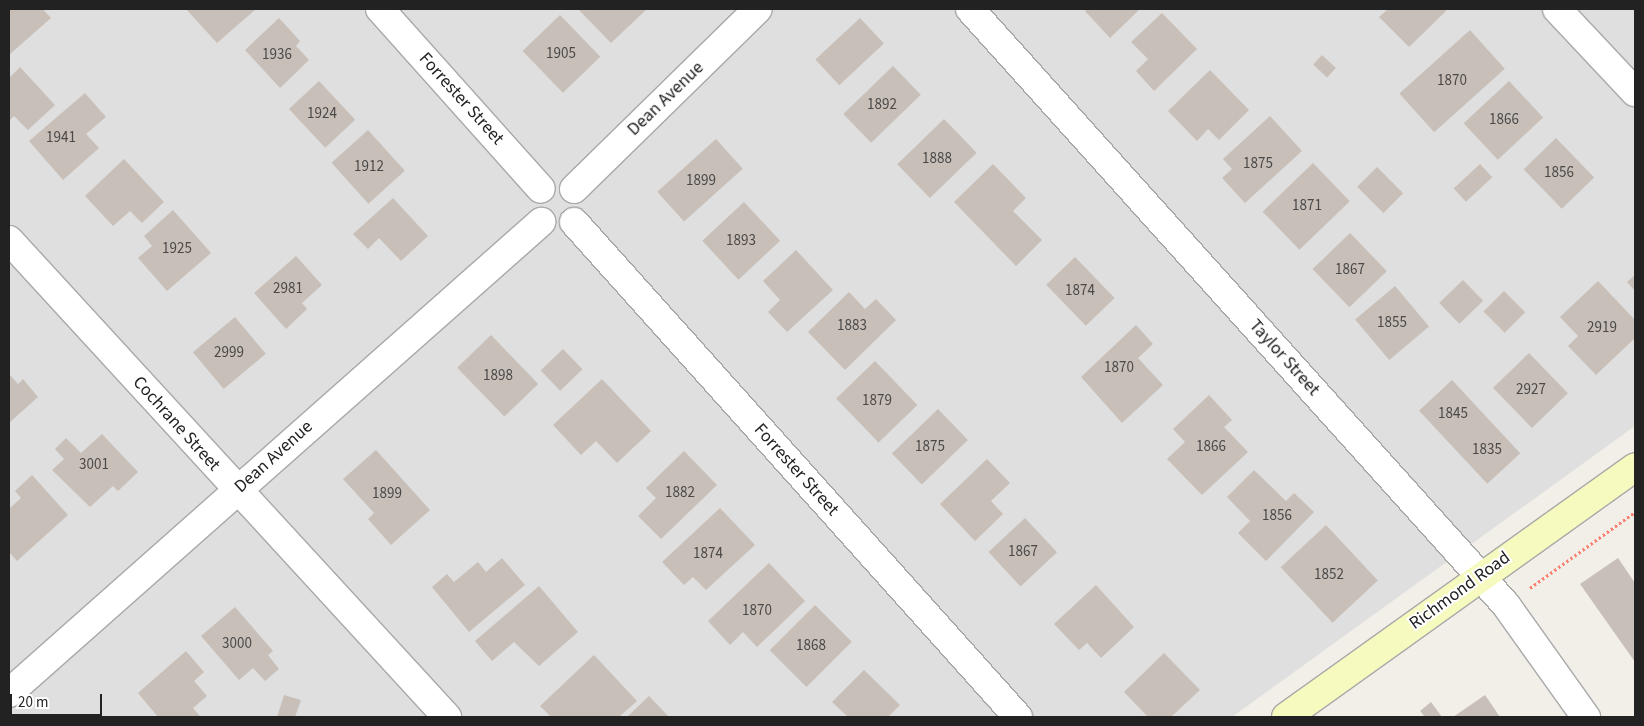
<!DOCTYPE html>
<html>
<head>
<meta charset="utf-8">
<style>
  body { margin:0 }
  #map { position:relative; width:1644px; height:726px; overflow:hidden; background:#f2efe9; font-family:"Source Sans 3",sans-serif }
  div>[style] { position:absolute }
  .residential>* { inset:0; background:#e0dfdf }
  .building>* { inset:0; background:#c7bfb8; transform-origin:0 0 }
  .path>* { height:3px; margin-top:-1.5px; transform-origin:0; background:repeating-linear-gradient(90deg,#fa8072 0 2.5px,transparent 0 5px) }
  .roads { filter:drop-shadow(1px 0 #a9a9a9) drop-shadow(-1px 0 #a9a9a9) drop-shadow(0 1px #a9a9a9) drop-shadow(0 -1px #a9a9a9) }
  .minor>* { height:28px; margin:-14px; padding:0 14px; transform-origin:14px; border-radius:14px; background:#fff }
  .secondary>* { height:28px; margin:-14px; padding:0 14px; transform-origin:14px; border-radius:14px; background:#f7fabf }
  span { translate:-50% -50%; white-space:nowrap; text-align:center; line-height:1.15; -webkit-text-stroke:4px #fff; paint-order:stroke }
  .number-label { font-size:15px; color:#4b4948 }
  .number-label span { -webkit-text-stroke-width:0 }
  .street-label { font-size:18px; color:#222 }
  .frame { position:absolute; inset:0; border:10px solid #222; pointer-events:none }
  .scale { position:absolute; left:10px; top:694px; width:92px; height:22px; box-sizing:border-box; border:2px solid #222; border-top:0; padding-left:6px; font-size:15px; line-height:18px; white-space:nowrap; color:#222; -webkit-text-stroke:4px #fff; paint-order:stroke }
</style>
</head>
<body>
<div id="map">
  <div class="residential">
    <i style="clip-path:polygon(9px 9px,1635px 9px,1635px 426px,1232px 717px,9px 717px)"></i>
  </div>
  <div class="building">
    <i style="clip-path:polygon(9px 9px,43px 9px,51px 18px,9px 55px)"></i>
    <i style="clip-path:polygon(186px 9px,256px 9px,217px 43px)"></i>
    <i style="clip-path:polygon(578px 9px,647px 9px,611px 43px)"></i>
    <i style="clip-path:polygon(1087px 9px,1140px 9px,1110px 38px,1085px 11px)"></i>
    <i style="clip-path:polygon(1388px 9px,1444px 9px,1446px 11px,1409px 47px,1379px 17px)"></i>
    <i style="clip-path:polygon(1162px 13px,1197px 49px,1154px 91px,1136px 71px,1148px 59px,1131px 42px)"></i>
    <i style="left:560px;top:15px;width:58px;height:52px;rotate:46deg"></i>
    <i style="clip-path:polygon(279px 18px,300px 41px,296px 46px,309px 60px,280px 88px,245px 50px)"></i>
    <i style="left:860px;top:18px;width:35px;height:61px;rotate:47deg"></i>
    <i style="left:1470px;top:30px;width:52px;height:95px;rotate:48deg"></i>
    <i style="left:1322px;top:55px;width:19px;height:13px;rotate:43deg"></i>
    <i style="left:893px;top:66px;width:40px;height:69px;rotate:46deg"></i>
    <i style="clip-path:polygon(20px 67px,55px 105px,28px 130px,14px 116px,9px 121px,9px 78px)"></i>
    <i style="clip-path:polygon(1210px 70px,1249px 110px,1219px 140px,1208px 129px,1197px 141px,1168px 111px)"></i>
    <i style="left:319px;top:81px;width:53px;height:41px;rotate:47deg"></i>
    <i style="left:1509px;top:81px;width:50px;height:62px;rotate:47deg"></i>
    <i style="clip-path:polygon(85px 93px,106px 117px,86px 134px,99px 148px,63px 180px,29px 141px)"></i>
    <i style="clip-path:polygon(1270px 116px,1302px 151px,1245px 203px,1222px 178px,1232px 169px,1223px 159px)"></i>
    <i style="left:944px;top:119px;width:47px;height:65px;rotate:46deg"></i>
    <i style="left:368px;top:130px;width:55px;height:49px;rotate:48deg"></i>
    <i style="left:1556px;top:138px;width:55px;height:45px;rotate:46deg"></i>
    <i style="left:716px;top:139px;width:40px;height:79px;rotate:48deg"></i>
    <i style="clip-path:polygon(124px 159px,164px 202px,142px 223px,130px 211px,113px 226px,85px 196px)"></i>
    <i style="left:1313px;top:163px;width:53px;height:70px;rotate:46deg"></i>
    <i style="clip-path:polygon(993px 164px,1026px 198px,1013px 211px,1042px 240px,1016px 266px,954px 202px)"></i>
    <i style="left:1480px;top:164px;width:18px;height:36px;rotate:47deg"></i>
    <i style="left:1377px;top:167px;width:37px;height:28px;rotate:45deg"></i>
    <i style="clip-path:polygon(393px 198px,428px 236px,401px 261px,379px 238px,368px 249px,353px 234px)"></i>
    <i style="left:744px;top:202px;width:53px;height:57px;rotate:47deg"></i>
    <i style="clip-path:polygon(173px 210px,211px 253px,167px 291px,138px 258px,152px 246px,144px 236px)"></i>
    <i style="left:1350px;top:233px;width:53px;height:52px;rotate:46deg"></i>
    <i style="clip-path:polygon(796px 250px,833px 290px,787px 332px,768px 312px,780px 300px,763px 281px)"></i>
    <i style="clip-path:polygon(296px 256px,322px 285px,302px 303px,307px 309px,286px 329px,254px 293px)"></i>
    <i style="left:1075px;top:257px;width:57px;height:40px;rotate:46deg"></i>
    <i style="clip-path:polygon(1635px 275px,1635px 291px,1627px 282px)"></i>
    <i style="left:1463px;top:280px;width:29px;height:33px;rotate:46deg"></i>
    <i style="clip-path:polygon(1598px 281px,1635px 320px,1635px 338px,1596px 375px,1568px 346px,1578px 336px,1560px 317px)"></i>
    <i style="left:1395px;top:286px;width:53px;height:52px;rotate:50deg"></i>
    <i style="left:1504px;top:291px;width:30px;height:29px;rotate:45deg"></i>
    <i style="clip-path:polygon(849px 292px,865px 309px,876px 299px,896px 320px,845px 370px,808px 332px)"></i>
    <i style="left:235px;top:317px;width:48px;height:55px;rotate:50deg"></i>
    <i style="clip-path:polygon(1136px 325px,1153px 344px,1138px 358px,1163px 385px,1122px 423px,1081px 377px)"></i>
    <i style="left:491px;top:335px;width:68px;height:47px;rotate:46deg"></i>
    <i style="left:563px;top:349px;width:28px;height:31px;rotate:46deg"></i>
    <i style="left:1529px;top:353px;width:56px;height:50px;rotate:46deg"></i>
    <i style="left:875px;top:361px;width:61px;height:54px;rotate:46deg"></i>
    <i style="clip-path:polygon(9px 374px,18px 384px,23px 379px,38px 397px,9px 423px)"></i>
    <i style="clip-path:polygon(602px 379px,651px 431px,617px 463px,596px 441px,581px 455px,553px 425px)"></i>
    <i style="left:1452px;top:380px;width:100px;height:45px;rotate:47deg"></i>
    <i style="clip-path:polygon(1209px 395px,1232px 420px,1224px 427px,1248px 452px,1202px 495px,1167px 459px,1185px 442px,1173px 429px)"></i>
    <i style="left:938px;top:409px;width:43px;height:64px;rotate:46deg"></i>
    <i style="clip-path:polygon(102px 434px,138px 472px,118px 491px,113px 486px,90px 507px,52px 470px,64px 459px,55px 449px,66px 438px,81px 453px)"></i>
    <i style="clip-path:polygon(376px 450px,430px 510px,391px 545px,368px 519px,374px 513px,343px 479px)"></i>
    <i style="clip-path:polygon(684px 451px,717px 485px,661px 539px,638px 516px,656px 498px,646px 488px)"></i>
    <i style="clip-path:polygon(987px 459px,1010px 483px,991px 501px,1003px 514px,975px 541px,940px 504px)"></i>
    <i style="clip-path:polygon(1254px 470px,1286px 501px,1294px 493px,1314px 512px,1266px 561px,1238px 533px,1250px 521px,1227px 497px)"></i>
    <i style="clip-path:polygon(32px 475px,68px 515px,17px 561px,9px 552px,9px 509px,21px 498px,15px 491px)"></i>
    <i style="clip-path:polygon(720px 508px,755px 545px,706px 590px,693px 577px,684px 585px,662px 562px)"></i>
    <i style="left:1025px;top:518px;width:47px;height:50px;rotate:47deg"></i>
    <i style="left:1326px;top:525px;width:76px;height:62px;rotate:47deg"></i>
    <i style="clip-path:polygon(502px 558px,525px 585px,469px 632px,432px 587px,447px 574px,454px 582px,478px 562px,486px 572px)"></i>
    <i style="clip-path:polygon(1618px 558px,1635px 583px,1635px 662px,1580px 584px)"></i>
    <i style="clip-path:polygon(769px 563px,805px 601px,757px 647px,743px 632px,730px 645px,708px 621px)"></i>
    <i style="clip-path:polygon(1096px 585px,1134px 627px,1101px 658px,1087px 643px,1079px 650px,1054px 624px)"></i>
    <i style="clip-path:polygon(539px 586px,578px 632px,539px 666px,514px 642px,492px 661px,475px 641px)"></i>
    <i style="left:815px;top:605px;width:52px;height:64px;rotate:45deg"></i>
    <i style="clip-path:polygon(235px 607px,273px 651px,268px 655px,279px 669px,265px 681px,253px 668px,239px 680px,201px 636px)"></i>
    <i style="clip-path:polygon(186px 651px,204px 672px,194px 681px,207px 696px,193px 708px,200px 716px,158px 717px,138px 693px)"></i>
    <i style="clip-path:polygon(1164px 653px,1200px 690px,1171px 717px,1148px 717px,1124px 692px)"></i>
    <i style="clip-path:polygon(594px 655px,637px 701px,619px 717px,551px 717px,540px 706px)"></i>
    <i style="clip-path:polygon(864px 670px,900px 705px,888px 717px,848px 717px,832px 702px)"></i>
    <i style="clip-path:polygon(284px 695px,301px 700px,295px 717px,277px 717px)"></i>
    <i style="clip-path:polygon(1485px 695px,1500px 717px,1453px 717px)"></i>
    <i style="clip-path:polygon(649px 696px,669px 717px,627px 717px)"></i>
    <i style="clip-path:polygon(1431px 702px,1442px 717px,1425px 717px,1420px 711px)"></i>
  </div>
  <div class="path">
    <i style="left:1530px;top:588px;width:130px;rotate:-35.9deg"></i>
  </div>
  <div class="roads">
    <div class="minor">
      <i style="left:380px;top:9px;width:241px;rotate:48.2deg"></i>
      <i style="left:970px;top:9px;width:802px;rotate:48.03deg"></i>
      <i style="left:1506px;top:605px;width:138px;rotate:54.5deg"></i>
      <i style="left:1557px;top:9px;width:114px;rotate:46.8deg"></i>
      <i style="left:574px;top:189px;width:257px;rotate:-44.4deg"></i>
      <i style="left:574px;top:222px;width:665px;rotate:48.11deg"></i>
      <i style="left:9px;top:240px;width:648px;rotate:47.44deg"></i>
      <i style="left:9px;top:693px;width:711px;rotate:-41.52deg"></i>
    </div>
    <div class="secondary">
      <i style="left:1286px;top:717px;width:429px;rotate:-35.6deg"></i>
    </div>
  </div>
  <div class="number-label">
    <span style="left:561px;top:54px">1905</span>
    <span style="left:277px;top:55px">1936</span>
    <span style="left:1452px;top:81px">1870</span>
    <span style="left:882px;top:105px">1892</span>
    <span style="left:322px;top:114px">1924</span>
    <span style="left:1504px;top:120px">1866</span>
    <span style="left:61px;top:138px">1941</span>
    <span style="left:937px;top:159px">1888</span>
    <span style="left:1258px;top:164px">1875</span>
    <span style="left:369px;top:167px">1912</span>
    <span style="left:1559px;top:173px">1856</span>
    <span style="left:701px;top:181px">1899</span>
    <span style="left:1307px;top:206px">1871</span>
    <span style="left:741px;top:241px">1893</span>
    <span style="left:177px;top:249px">1925</span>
    <span style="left:1350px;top:270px">1867</span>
    <span style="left:288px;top:289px">2981</span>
    <span style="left:1080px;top:291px">1874</span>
    <span style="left:1392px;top:323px">1855</span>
    <span style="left:852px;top:326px">1883</span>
    <span style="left:1602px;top:328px">2919</span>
    <span style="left:229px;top:353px">2999</span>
    <span style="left:1119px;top:368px">1870</span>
    <span style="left:498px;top:376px">1898</span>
    <span style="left:1531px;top:390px">2927</span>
    <span style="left:877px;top:401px">1879</span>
    <span style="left:1453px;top:414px">1845</span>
    <span style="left:930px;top:447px">1875</span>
    <span style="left:1211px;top:447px">1866</span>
    <span style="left:1487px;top:450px">1835</span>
    <span style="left:94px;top:465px">3001</span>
    <span style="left:680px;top:493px">1882</span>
    <span style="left:387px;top:494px">1899</span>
    <span style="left:1277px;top:516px">1856</span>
    <span style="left:1023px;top:552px">1867</span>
    <span style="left:708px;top:554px">1874</span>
    <span style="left:1329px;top:575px">1852</span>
    <span style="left:757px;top:611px">1870</span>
    <span style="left:237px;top:644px">3000</span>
    <span style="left:811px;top:646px">1868</span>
  </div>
  <div class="street-label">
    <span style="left:461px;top:99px;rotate:48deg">Forrester Street</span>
    <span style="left:666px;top:99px;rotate:-44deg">Dean Avenue</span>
    <span style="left:1284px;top:358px;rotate:48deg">Taylor Street</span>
    <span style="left:176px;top:424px;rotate:48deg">Cochrane Street</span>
    <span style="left:274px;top:457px;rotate:-42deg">Dean Avenue</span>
    <span style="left:796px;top:470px;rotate:48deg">Forrester Street</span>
    <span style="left:1460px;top:591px;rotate:-36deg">Richmond Road</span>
  </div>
  <div class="frame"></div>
  <div class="scale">20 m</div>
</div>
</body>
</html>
